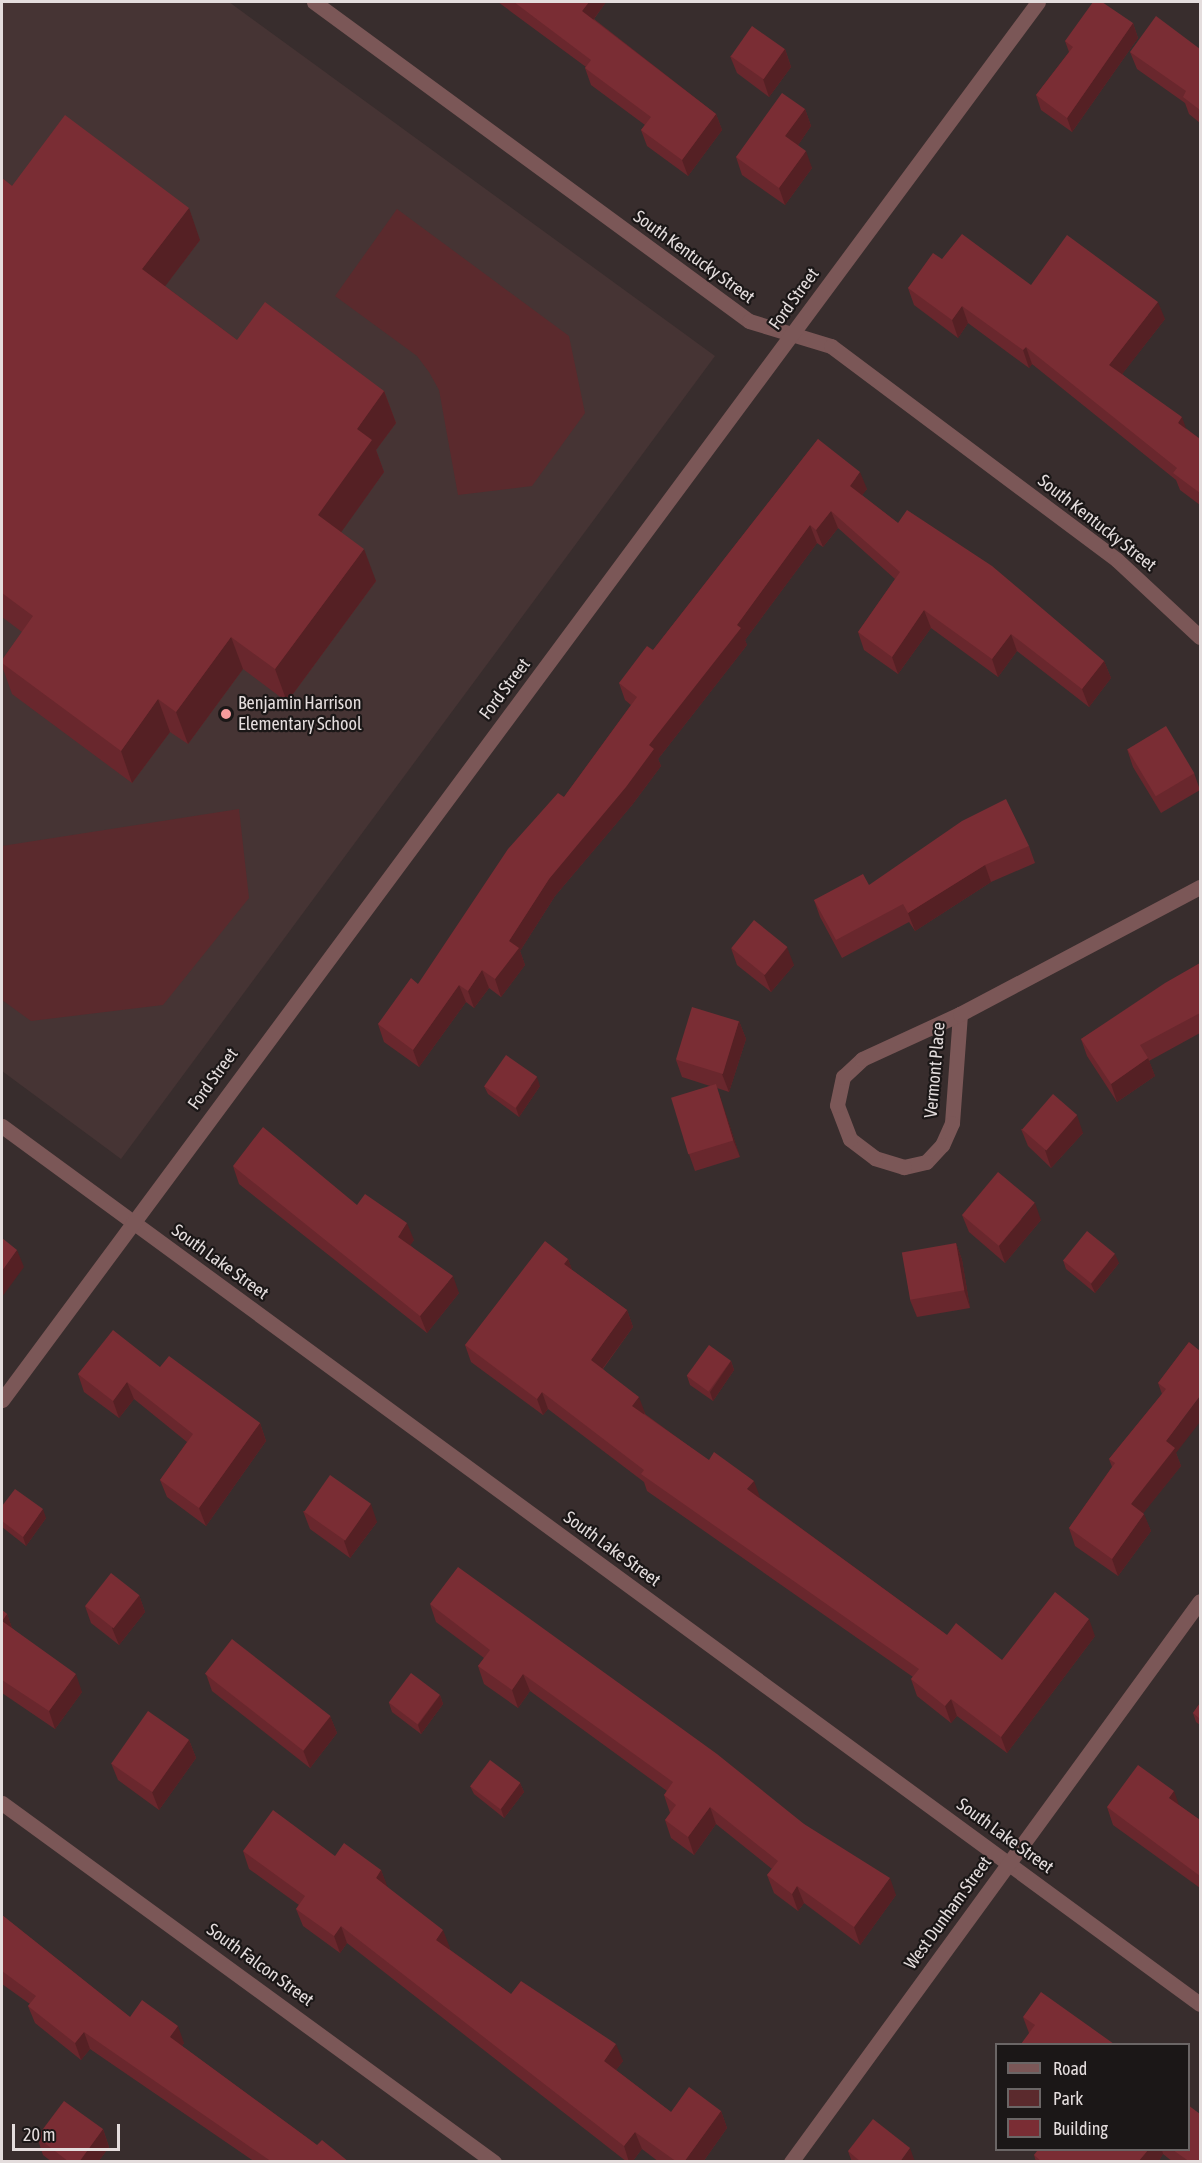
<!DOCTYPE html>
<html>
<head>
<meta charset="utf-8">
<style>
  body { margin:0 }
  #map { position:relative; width:1202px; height:2163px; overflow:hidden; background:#382d2d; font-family:"Asap Condensed",sans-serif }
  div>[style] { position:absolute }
  .built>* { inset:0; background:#463434 }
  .green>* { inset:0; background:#5b2a2d }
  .minor>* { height:15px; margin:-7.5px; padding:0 7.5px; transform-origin:7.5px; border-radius:7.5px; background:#7b5757 }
  .wall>* { inset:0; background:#69272d }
  .shaded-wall>* { inset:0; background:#552024 }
  .building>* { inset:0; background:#7a2d34; transform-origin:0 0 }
  .dots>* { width:16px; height:16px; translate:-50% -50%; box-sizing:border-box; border:3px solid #1b1717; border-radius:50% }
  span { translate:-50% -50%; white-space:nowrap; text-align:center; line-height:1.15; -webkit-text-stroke:4.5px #1b1717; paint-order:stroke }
  .street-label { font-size:18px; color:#e4dddd }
  .poi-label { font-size:18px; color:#e4dddd }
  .left { translate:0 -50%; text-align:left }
  .frame { position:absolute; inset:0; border:3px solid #e4dddd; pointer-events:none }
  .legend { position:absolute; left:995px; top:2043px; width:195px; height:108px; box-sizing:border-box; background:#1b1717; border:2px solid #6b6666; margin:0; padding:8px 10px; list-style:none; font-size:18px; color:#e4dddd }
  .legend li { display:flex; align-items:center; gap:12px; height:30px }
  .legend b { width:30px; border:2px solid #6b6666 }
  .scale { position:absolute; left:12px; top:2124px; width:108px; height:27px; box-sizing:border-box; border:3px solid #e4dddd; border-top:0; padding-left:8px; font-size:18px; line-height:21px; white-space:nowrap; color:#e4dddd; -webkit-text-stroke:4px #1b1717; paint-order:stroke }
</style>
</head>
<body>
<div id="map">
  <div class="built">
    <i style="clip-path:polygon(2px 2px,229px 2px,715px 356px,121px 1159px,2px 1071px)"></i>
  </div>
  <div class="green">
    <i style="clip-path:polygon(397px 209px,569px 336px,585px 413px,532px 486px,458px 495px,439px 390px,429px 372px,417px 356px,335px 296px)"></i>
    <i style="clip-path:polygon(239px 809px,249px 898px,163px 1005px,31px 1021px,2px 1000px,2px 846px)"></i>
  </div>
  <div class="minor">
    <i style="left:314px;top:2px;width:539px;rotate:36.25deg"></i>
    <i style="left:749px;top:321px;width:86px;rotate:17deg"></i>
    <i style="left:831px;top:346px;width:357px;rotate:36.8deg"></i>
    <i style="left:1117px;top:560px;width:113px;rotate:42.9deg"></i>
    <i style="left:960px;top:1014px;width:109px;rotate:94.2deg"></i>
    <i style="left:952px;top:1123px;width:24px;rotate:114deg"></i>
    <i style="left:942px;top:1145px;width:23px;rotate:133deg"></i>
    <i style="left:926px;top:1162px;width:23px;rotate:167deg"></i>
    <i style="left:904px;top:1167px;width:30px;rotate:-163deg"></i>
    <i style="left:875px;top:1158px;width:31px;rotate:-143deg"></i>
    <i style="left:850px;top:1139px;width:36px;rotate:-111deg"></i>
    <i style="left:837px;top:1105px;width:29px;rotate:-78deg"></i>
    <i style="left:843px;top:1077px;width:26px;rotate:-43deg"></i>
    <i style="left:862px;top:1059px;width:108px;rotate:-24.7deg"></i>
    <i style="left:960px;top:1014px;width:272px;rotate:-27.9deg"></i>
    <i style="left:2px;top:1126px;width:1485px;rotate:36.24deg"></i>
    <i style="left:2px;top:1400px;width:1740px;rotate:-53.46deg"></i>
    <i style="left:2px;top:1803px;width:609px;rotate:36.12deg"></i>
    <i style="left:791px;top:2162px;width:694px;rotate:-53.91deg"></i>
  </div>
  <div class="wall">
    <i style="clip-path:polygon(498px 2px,606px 2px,594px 19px,716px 114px,722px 130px,688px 176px,647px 146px,641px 130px,645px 125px,591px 85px,585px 68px,586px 67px)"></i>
    <i style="clip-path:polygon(1133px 23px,1138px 38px,1072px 132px,1041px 110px,1036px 95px,1069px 52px,1065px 41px)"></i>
    <i style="clip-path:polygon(785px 49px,791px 67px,769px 97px,737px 73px,730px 56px)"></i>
    <i style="clip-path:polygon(1200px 49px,1200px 123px,1189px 114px,1185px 103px,1137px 69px,1130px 52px)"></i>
    <i style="clip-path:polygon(805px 109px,811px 126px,798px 145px,812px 168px,785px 205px,742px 175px,736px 157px)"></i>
    <i style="clip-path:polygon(2px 178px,12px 186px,200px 240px,165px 286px,237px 340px,384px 391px,396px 423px,376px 450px,384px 472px,341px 532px,376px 581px,287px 702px,243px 669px,188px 744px,170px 732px,132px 783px,12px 694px,2px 666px,2px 660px,22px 632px,2px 617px)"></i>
    <i style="clip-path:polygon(942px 259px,1031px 285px,1165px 319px,1122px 374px,1187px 429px,1200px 439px,1200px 505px,1180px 490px,1176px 480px,1032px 364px,1029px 368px,968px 323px,958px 338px,914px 305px,908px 288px)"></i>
    <i style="clip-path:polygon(818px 439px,867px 489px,862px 495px,898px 523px,1104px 661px,1111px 678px,1089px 707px,1017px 651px,998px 677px,931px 628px,898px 674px,864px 650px,858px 632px,895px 579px,838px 528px,823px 547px,817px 543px,745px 640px,747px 645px,658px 759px,661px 766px,632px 805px,555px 896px,520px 951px,525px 965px,501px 997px,489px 988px,474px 1008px,466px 1002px,419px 1067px,384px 1042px,378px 1024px,418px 984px,564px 797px,631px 705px,625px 700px,619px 683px,653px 650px)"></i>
    <i style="clip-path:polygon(1127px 749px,1194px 773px,1200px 790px,1161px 813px,1133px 767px)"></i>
    <i style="clip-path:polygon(1029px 846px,1035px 863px,991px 882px,915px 931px,909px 922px,842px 958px,820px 917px,814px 900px,869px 885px)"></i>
    <i style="clip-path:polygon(731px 948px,794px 965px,771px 992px,737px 965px)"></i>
    <i style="clip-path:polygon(1200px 963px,1200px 1033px,1149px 1061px,1155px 1076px,1117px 1102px,1087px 1056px,1081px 1039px)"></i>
    <i style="clip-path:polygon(739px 1021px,746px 1039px,729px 1092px,717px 1088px,740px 1157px,695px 1171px,689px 1154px,710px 1086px,682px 1077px,676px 1060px)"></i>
    <i style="clip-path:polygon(484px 1086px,540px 1086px,519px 1117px,488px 1094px)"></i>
    <i style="clip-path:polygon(1021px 1129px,1083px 1133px,1051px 1168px,1028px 1146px)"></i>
    <i style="clip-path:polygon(233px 1166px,357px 1205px,414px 1240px,410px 1245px,459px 1293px,427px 1333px,239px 1184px)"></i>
    <i style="clip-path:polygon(962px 1215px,1041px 1220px,1005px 1263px,969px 1232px)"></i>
    <i style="clip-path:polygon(956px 1243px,962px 1260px,970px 1308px,917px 1317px,910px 1300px)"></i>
    <i style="clip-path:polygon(568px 1259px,572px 1270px,627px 1310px,633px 1327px,603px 1369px,645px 1413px,645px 1414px,947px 1635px,1002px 1660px,1095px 1636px,1007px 1753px,957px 1716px,951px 1723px,917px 1696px,911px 1679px,913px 1677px,647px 1491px,644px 1482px,548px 1409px,543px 1415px,471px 1362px,465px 1345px)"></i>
    <i style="clip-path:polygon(1063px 1260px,1119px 1263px,1095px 1293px,1066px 1269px)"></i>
    <i style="clip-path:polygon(1189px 1342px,1176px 1453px,1181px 1466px,1143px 1513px,1151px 1531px,1118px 1576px,1075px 1546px,1069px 1528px,1112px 1467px,1109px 1459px,1162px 1394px,1158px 1383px)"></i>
    <i style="clip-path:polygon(731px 1361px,734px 1370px,713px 1401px,690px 1385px,687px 1376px)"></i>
    <i style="clip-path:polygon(160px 1367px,260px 1423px,266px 1441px,206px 1526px,167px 1497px,160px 1480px,187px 1442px,134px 1399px,119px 1418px,84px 1392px,78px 1374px)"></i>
    <i style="clip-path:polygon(2px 1506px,46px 1518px,26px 1546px,2px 1527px)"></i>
    <i style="clip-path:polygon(303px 1511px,377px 1522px,350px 1558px,310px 1529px)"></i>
    <i style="clip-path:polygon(139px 1595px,145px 1612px,119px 1645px,91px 1623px,85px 1606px)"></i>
    <i style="clip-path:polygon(430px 1604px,804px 1824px,896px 1895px,860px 1945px,804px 1903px,798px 1911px,774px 1893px,767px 1875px,772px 1869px,716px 1824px,694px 1855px,671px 1838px,665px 1820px,670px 1813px,664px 1795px,667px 1791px,530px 1691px,518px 1708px,484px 1684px,478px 1666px,484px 1658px,436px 1622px)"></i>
    <i style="clip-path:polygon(2px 1610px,7px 1614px,12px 1628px,82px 1692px,55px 1729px,2px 1693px)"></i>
    <i style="clip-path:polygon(206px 1674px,330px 1716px,337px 1733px,310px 1768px,212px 1691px)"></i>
    <i style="clip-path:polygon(440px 1695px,443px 1704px,421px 1734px,392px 1712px,389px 1703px)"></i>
    <i style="clip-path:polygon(1200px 1703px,1200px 1725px,1196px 1722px,1193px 1713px)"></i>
    <i style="clip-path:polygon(189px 1740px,196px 1758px,159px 1810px,118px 1780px,111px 1763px)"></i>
    <i style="clip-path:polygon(520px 1783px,524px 1792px,504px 1818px,474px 1794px,470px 1786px)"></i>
    <i style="clip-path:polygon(1179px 1805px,1200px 1820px,1200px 1888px,1113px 1825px,1107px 1807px)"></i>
    <i style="clip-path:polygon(243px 1851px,335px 1856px,381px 1870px,387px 1887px,450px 1948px,449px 1949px,511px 1994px,623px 2061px,616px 2070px,671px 2112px,721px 2111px,727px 2128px,703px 2162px,659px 2162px,642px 2149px,632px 2162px,627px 2162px,347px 1943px,340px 1953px,303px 1926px,296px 1909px,299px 1905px,249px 1869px)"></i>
    <i style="clip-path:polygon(2px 1915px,130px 2017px,184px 2043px,182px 2046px,317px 2145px,349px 2162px,255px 2162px,90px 2049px,81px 2060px,35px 2023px,28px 2006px,30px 2004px,2px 1984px)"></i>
    <i style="clip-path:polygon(1023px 2017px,1114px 2044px,1029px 2033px)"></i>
    <i style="clip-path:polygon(103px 2129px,109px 2147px,98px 2162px,52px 2162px,43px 2155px,37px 2137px)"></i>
    <i style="clip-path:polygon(1038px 2150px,1188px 2150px,1200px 2162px,1173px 2162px,1163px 2154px,1158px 2162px,1036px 2162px,1034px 2155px)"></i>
    <i style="clip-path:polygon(848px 2151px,915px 2162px,852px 2162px)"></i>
  </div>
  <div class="shaded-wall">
    <i style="clip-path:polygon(589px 2px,606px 2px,588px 27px,582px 11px)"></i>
    <i style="clip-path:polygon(1133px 23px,1138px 38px,1072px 132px,1067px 118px)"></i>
    <i style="clip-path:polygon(785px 49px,791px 67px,769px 97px,763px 79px)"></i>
    <i style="clip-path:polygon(805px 109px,811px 126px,792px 154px,785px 136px)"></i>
    <i style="clip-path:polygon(716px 114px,722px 130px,688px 176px,682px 160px)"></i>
    <i style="clip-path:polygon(806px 151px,812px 168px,785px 205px,779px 188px)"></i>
    <i style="clip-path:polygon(189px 208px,200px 240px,154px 301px,142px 269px)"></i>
    <i style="clip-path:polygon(1158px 302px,1165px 319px,1116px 382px,1109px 365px)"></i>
    <i style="clip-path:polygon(962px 306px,968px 323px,958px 338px,952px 320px)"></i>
    <i style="clip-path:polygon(1026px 347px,1032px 364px,1029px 368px,1023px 350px)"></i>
    <i style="clip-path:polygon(384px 391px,396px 423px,376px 450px,384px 472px,330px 548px,318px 515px,357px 429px)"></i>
    <i style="clip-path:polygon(1182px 417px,1188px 434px,1178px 423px)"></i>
    <i style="clip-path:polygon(860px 472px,867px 489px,856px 503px,850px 486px)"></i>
    <i style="clip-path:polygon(831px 511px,838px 528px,823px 547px,816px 530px)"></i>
    <i style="clip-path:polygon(810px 525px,817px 543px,745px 640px,747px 645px,658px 759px,661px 766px,632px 805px,555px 896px,520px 951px,525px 965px,501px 997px,495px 979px,509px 941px,549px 879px,649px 745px)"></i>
    <i style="clip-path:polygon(364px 549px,376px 581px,287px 702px,275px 669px)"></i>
    <i style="clip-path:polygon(924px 610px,931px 628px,898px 674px,892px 657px)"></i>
    <i style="clip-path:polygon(1011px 634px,1017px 651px,998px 677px,992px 659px)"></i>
    <i style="clip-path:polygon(231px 637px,243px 669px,188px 744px,176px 712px)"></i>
    <i style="clip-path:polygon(1104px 661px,1111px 678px,1089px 707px,1082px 689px)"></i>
    <i style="clip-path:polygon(158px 699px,170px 732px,132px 783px,121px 751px)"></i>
    <i style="clip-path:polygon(985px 865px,991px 882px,915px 931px,908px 913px)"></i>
    <i style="clip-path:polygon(787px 947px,794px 965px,771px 992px,764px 975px)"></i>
    <i style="clip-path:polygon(482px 970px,489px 988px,474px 1008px,468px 991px)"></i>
    <i style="clip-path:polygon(459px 985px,466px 1002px,419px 1067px,413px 1050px)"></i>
    <i style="clip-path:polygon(739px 1021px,746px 1039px,729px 1092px,722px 1074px)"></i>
    <i style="clip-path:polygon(1148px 1058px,1155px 1076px,1117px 1102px,1111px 1084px)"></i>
    <i style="clip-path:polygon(537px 1077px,540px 1086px,519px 1117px,516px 1108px)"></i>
    <i style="clip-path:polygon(716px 1084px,722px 1102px,740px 1157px,733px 1140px)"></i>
    <i style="clip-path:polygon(1077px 1115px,1083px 1133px,1051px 1168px,1045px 1150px)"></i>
    <i style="clip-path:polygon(1035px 1203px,1041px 1220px,1005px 1263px,999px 1246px)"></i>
    <i style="clip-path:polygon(407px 1223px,414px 1240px,404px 1254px,398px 1237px)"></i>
    <i style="clip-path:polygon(956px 1243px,962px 1260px,970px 1308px,964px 1290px)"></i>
    <i style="clip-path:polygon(17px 1250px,24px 1267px,2px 1297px,2px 1271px)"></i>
    <i style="clip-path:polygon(1115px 1254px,1119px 1263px,1095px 1293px,1091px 1284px)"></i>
    <i style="clip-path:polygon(568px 1259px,574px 1275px,564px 1264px)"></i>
    <i style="clip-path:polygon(453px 1276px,459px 1293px,427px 1333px,420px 1316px)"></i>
    <i style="clip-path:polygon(627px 1310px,633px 1327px,597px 1376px,591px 1360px)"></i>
    <i style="clip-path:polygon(731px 1361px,734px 1370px,713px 1401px,710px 1392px)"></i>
    <i style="clip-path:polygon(127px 1382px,134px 1399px,119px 1418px,113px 1401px)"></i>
    <i style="clip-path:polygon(542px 1392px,548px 1409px,543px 1415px,537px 1399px)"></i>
    <i style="clip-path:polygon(1200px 1396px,1200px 1422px,1176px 1453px,1181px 1466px,1137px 1521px,1131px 1504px,1166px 1441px)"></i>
    <i style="clip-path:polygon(639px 1397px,645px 1413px,639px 1422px,632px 1406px)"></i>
    <i style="clip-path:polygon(260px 1423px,266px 1441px,206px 1526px,199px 1508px)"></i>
    <i style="clip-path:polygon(754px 1481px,760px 1497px,754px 1506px,747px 1489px)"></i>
    <i style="clip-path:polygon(371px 1504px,377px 1522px,350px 1558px,344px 1541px)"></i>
    <i style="clip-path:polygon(43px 1509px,46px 1518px,26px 1546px,23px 1537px)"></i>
    <i style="clip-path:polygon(1144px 1514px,1151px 1531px,1118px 1576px,1112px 1559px)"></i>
    <i style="clip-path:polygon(139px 1595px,145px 1612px,119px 1645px,112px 1628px)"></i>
    <i style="clip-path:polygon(7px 1614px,13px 1631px,2px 1621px)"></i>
    <i style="clip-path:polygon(1089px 1619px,1095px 1636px,1007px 1753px,1001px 1737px)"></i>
    <i style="clip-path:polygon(76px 1674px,82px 1692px,55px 1729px,49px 1711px)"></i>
    <i style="clip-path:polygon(523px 1674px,530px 1691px,518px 1708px,512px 1690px)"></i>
    <i style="clip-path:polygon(440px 1695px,443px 1704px,421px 1734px,418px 1725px)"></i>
    <i style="clip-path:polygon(951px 1699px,957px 1716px,951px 1723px,945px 1706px)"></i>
    <i style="clip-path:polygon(330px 1716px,337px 1733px,310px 1768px,303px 1750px)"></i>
    <i style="clip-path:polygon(189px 1740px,196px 1758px,159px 1810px,152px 1792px)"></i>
    <i style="clip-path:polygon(520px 1783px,524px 1792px,504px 1818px,501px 1809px)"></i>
    <i style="clip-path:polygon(1174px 1791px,1180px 1808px,1169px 1798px)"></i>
    <i style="clip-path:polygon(710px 1807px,716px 1824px,694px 1855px,688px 1837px)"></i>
    <i style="clip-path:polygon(381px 1870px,388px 1888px,376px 1878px)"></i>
    <i style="clip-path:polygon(890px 1878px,896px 1895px,860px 1945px,854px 1927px)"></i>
    <i style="clip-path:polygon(797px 1886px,804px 1903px,798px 1911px,792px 1894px)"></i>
    <i style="clip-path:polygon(341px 1926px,347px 1943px,340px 1953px,334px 1936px)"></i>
    <i style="clip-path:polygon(443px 1930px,450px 1948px,442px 1957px,436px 1940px)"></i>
    <i style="clip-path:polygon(178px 2026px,184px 2043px,176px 2054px,170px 2037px)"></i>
    <i style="clip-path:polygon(84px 2032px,90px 2049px,81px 2060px,75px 2043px)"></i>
    <i style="clip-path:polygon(616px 2044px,623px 2061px,610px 2078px,604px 2061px)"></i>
    <i style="clip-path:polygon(721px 2111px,727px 2128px,703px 2162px,684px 2162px)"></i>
    <i style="clip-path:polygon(103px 2129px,109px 2147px,98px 2162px,79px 2162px)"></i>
    <i style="clip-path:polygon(635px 2132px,642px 2149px,632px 2162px,629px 2162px,624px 2146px)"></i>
    <i style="clip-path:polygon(910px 2148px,915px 2162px,900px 2162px)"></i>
    <i style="clip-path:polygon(1148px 2150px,1162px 2150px,1163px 2154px,1158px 2162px,1138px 2162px)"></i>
  </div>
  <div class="building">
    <i style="clip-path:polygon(514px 2px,589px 2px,582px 11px,716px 114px,682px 160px,641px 130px,651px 117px,585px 68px,591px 60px)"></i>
    <i style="clip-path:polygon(1093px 2px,1102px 2px,1133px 23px,1067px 118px,1036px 95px,1073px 47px,1065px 41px)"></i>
    <i style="clip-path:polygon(1156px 16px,1200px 49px,1200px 110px,1183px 97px,1186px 91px,1130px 52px)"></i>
    <i style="left:752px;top:26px;width:40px;height:37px;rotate:35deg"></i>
    <i style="clip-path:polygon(782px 93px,805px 109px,785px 136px,806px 151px,779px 188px,736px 157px)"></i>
    <i style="clip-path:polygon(65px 115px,189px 208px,142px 269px,237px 340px,265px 302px,384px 391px,357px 429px,372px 440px,318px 515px,364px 549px,275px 669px,231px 637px,176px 712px,158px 699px,121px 751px,2px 663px,2px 660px,33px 616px,2px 593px,2px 178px,12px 186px)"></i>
    <i style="clip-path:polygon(962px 234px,1031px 285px,1067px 235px,1158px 302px,1109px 365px,1182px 417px,1178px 423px,1200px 439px,1200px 493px,1173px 473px,1177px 468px,1026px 347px,1023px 350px,962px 306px,952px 320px,908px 288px,933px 253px,942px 259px)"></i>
    <i style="clip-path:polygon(818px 439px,860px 472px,850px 486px,898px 523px,907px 510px,992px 566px,1104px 661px,1082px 689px,1011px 634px,992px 659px,924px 610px,892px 657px,858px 632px,900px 572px,831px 511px,816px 530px,810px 525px,737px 625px,741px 628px,649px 745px,654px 749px,626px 787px,549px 879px,509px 941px,519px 948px,495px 979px,482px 970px,468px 991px,459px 985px,413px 1050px,378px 1024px,411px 978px,418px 984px,508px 849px,558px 793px,564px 797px,637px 697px,619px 683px,647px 646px,653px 650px)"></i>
    <i style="left:1166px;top:726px;width:55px;height:45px;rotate:59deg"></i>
    <i style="clip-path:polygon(1006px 799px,1029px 846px,985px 865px,908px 913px,903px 904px,836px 940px,814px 900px,863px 874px,869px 885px,962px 821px)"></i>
    <i style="left:754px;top:920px;width:43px;height:36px;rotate:39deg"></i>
    <i style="clip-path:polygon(1200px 963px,1200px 1013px,1140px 1045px,1148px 1058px,1111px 1084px,1081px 1039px,1165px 983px)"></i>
    <i style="left:692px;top:1007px;width:49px;height:55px;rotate:17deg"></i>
    <i style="left:506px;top:1055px;width:38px;height:38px;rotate:35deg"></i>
    <i style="left:716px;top:1084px;width:59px;height:47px;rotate:73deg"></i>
    <i style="left:1053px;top:1094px;width:32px;height:47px;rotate:41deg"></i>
    <i style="clip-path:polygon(263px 1127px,357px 1205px,365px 1194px,407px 1223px,398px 1237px,453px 1276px,420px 1316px,233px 1166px)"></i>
    <i style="left:998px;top:1172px;width:48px;height:56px;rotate:40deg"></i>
    <i style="left:1087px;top:1231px;width:36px;height:38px;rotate:39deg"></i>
    <i style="clip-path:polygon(2px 1238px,17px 1250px,2px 1271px)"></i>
    <i style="clip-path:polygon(545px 1241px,568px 1259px,564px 1264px,627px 1310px,591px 1360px,639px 1397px,632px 1406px,709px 1460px,714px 1452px,754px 1481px,747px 1489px,947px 1635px,956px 1623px,1002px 1660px,1055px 1592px,1089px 1619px,1001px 1737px,951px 1699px,945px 1706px,911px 1679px,919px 1669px,641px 1474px,644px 1470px,542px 1392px,537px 1399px,465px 1345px)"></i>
    <i style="left:956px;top:1243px;width:48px;height:55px;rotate:80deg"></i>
    <i style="clip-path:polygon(113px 1330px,160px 1367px,169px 1356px,260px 1423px,199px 1508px,160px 1480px,193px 1434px,127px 1382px,113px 1401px,78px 1374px)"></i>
    <i style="clip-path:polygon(1189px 1342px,1200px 1351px,1200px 1396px,1166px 1441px,1175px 1448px,1131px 1504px,1144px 1514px,1112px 1559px,1069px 1528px,1115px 1463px,1109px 1459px,1166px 1389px,1158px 1383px)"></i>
    <i style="left:709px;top:1345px;width:27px;height:38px;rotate:36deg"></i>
    <i style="left:330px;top:1475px;width:50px;height:45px;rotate:35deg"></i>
    <i style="clip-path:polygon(15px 1489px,43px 1509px,23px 1537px,2px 1521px,2px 1506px)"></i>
    <i style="clip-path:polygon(458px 1567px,717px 1754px,804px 1824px,890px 1878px,854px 1927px,797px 1886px,792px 1894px,767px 1875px,778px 1861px,710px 1807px,688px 1837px,665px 1820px,676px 1805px,664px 1795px,673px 1782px,523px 1674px,512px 1690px,478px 1666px,490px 1650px,430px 1604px)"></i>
    <i style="left:111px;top:1573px;width:36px;height:42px;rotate:38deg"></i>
    <i style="clip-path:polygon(2px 1610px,7px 1614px,2px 1621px,76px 1674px,49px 1711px,2px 1680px)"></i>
    <i style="left:232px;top:1639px;width:125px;height:44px;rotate:38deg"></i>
    <i style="left:411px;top:1673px;width:36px;height:37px;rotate:37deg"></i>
    <i style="clip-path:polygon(1200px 1703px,1200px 1719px,1193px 1713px)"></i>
    <i style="left:148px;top:1711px;width:50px;height:64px;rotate:35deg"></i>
    <i style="left:490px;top:1760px;width:38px;height:33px;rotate:37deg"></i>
    <i style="clip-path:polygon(1138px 1765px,1174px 1791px,1169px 1798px,1200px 1820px,1200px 1876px,1107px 1807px)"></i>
    <i style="clip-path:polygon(273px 1810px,335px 1856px,344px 1843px,381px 1870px,376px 1878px,443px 1930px,436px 1940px,511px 1994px,521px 1981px,616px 2044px,604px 2061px,671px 2112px,689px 2087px,721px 2111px,684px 2162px,677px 2162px,635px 2132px,624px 2146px,341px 1926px,334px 1936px,296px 1909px,305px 1896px,243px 1851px)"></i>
    <i style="clip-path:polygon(2px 1915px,130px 2017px,142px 2000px,178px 2026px,170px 2037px,317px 2145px,322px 2140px,349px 2162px,272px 2162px,84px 2032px,75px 2043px,28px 2006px,36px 1996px,2px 1971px)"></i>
    <i style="clip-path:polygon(1041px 1992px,1114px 2044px,1021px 2044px,1035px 2025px,1023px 2017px)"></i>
    <i style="clip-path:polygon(64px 2101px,103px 2129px,79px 2162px,69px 2162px,37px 2137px)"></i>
    <i style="clip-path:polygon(1188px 2105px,1200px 2114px,1200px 2162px,1190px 2162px,1173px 2150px,1188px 2150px)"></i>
    <i style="clip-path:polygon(873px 2119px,910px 2148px,900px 2162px,861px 2162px,848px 2151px)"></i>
    <i style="clip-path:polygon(1038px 2150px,1148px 2150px,1138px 2162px,1042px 2162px,1034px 2155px)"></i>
  </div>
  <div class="dots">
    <i style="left:226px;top:714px;background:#f59b9d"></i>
  </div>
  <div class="street-label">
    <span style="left:694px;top:257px;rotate:36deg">South Kentucky Street</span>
    <span style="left:794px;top:299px;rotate:-54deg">Ford Street</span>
    <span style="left:1097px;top:523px;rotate:38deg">South Kentucky Street</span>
    <span style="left:505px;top:689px;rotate:-53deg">Ford Street</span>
    <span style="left:935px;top:1070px;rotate:-85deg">Vermont Place</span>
    <span style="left:213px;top:1079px;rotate:-54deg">Ford Street</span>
    <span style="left:220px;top:1262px;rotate:36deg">South Lake Street</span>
    <span style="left:612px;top:1549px;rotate:36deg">South Lake Street</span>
    <span style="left:1005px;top:1836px;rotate:36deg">South Lake Street</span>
    <span style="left:948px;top:1913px;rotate:-54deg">West Dunham Street</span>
    <span style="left:260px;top:1965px;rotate:36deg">South Falcon Street</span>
  </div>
  <div class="poi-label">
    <span class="left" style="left:238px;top:714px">Benjamin Harrison<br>Elementary School</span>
  </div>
  <div class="frame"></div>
  <ul class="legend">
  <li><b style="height:8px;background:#7b5757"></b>Road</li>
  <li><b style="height:16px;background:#5b2a2d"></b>Park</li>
  <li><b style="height:16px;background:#7a2d34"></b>Building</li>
  </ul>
  <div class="scale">20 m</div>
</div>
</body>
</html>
